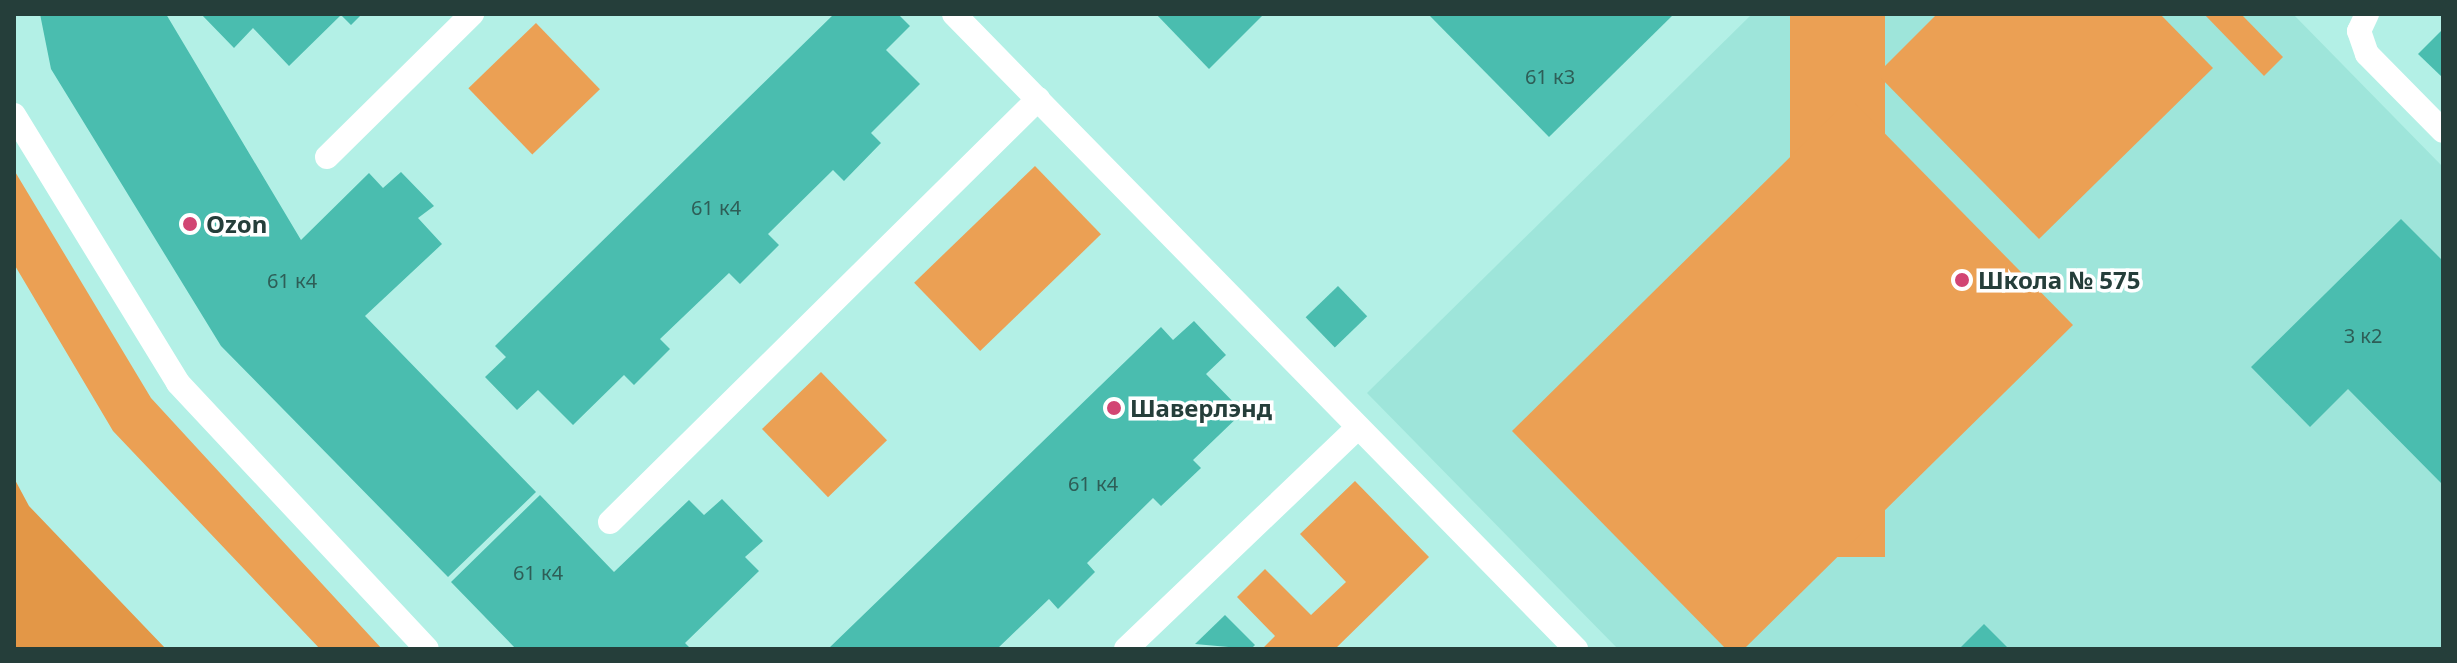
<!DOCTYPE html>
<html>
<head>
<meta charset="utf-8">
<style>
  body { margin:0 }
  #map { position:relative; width:2457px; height:663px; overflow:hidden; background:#b3f0e6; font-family:"Noto Sans",sans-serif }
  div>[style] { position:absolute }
  .built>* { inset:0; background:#9ee5da }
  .green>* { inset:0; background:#eba054; transform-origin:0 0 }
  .forest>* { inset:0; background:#e39747 }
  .building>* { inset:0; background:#4abdaf; transform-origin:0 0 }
  .lane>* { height:24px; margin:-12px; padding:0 12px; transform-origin:12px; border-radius:12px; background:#fff }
  .dots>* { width:22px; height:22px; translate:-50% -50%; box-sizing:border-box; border:4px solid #fff; border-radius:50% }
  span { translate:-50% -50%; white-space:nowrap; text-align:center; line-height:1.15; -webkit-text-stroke:7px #fff; paint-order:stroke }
  .number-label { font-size:20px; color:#2e5e57 }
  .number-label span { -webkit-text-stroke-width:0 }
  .poi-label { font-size:24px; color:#253e3a; font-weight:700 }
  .left { translate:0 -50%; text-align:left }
  .frame { position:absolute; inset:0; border:16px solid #253e3a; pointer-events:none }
</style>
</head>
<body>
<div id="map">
  <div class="built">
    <i style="clip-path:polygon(1752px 14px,2293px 14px,2443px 167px,2443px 649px,1618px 649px,1367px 393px)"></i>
  </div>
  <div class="green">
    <i style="left:1790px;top:14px;width:95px;height:543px"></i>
    <i style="clip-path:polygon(1937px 14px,2160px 14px,2213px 68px,2039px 239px,1877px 74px)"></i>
    <i style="clip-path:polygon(2204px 14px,2241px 14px,2283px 57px,2264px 76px)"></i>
    <i style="left:536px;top:23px;width:92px;height:94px;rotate:46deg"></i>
    <i style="clip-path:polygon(1850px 98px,2073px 325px,1744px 649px,1726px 649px,1512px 431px)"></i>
    <i style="left:1035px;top:166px;width:95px;height:168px;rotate:46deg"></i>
    <i style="clip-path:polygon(14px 170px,151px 398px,382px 649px,320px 649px,113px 431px,14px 264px)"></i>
    <i style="left:821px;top:372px;width:95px;height:82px;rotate:46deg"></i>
    <i style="clip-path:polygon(1355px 481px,1429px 557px,1335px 649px,1262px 649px,1275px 636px,1237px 597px,1265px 569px,1311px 615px,1346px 582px,1300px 534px)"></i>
  </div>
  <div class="forest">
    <i style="clip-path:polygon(14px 478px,29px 506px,166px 649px,14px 649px)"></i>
  </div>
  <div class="building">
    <i style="clip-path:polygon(40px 14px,166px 14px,301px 240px,369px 173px,383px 188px,401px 172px,434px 206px,418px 218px,442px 244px,365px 316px,536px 492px,448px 577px,221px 346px,51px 69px)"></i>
    <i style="clip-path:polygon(201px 14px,362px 14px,351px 25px,341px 15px,289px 66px,253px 28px,234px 48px)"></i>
    <i style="clip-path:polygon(834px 14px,898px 14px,910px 26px,886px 50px,920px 84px,871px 133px,881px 143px,844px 181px,833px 170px,768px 234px,779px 245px,740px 284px,729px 273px,660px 339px,670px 349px,634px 385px,624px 375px,573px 425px,538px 390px,517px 410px,485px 377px,506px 357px,495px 346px)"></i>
    <i style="clip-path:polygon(1156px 14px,1264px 14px,1209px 69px)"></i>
    <i style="clip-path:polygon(1428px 14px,1674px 14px,1549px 137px)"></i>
    <i style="clip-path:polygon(2443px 29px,2443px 78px,2418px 54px)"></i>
    <i style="clip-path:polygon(2401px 219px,2443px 261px,2443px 485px,2348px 389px,2310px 427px,2251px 367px)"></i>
    <i style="left:1338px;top:286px;width:42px;height:45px;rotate:46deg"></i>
    <i style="clip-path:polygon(1194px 321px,1226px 355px,1206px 374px,1243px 412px,1193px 460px,1201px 468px,1161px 506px,1153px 498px,1087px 563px,1095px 572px,1058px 609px,1049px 599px,997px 649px,828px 649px,1161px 327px,1173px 340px)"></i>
    <i style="clip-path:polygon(540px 495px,614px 572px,689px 500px,704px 515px,722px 499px,763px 541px,745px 557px,759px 571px,685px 643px,691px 649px,516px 649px,451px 582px)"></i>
    <i style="clip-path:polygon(1225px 615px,1255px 645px,1251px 649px,1195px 644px)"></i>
    <i style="clip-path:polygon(1984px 624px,2009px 649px,1959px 649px)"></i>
  </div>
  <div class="lane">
    <i style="left:954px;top:14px;width:889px;rotate:45.59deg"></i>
    <i style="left:2367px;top:14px;width:19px;rotate:115deg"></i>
    <i style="left:2359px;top:31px;width:24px;rotate:71deg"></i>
    <i style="left:2367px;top:54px;width:108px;rotate:45.4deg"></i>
    <i style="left:14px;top:115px;width:314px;rotate:58.5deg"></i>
    <i style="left:178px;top:383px;width:364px;rotate:46.9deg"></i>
    <i style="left:327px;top:157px;width:204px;rotate:-44.6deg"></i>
    <i style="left:610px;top:522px;width:602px;rotate:-44.66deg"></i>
    <i style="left:1126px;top:649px;width:320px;rotate:-43.7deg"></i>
  </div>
  <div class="dots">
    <i style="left:190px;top:224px;background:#d24573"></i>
    <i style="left:1962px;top:280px;background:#d24573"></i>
    <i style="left:1114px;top:408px;background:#d24573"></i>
  </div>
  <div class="number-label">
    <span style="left:1550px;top:76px">61 к3</span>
    <span style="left:716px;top:207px">61 к4</span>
    <span style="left:292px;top:280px">61 к4</span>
    <span style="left:2363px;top:335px">3 к2</span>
    <span style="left:1093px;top:483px">61 к4</span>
    <span style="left:538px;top:572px">61 к4</span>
  </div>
  <div class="poi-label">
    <span class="left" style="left:206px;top:224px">Ozon</span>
    <span class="left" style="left:1978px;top:280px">Школа № 575</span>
    <span class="left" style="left:1130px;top:408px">Шаверлэнд</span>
  </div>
  <div class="frame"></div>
</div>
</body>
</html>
